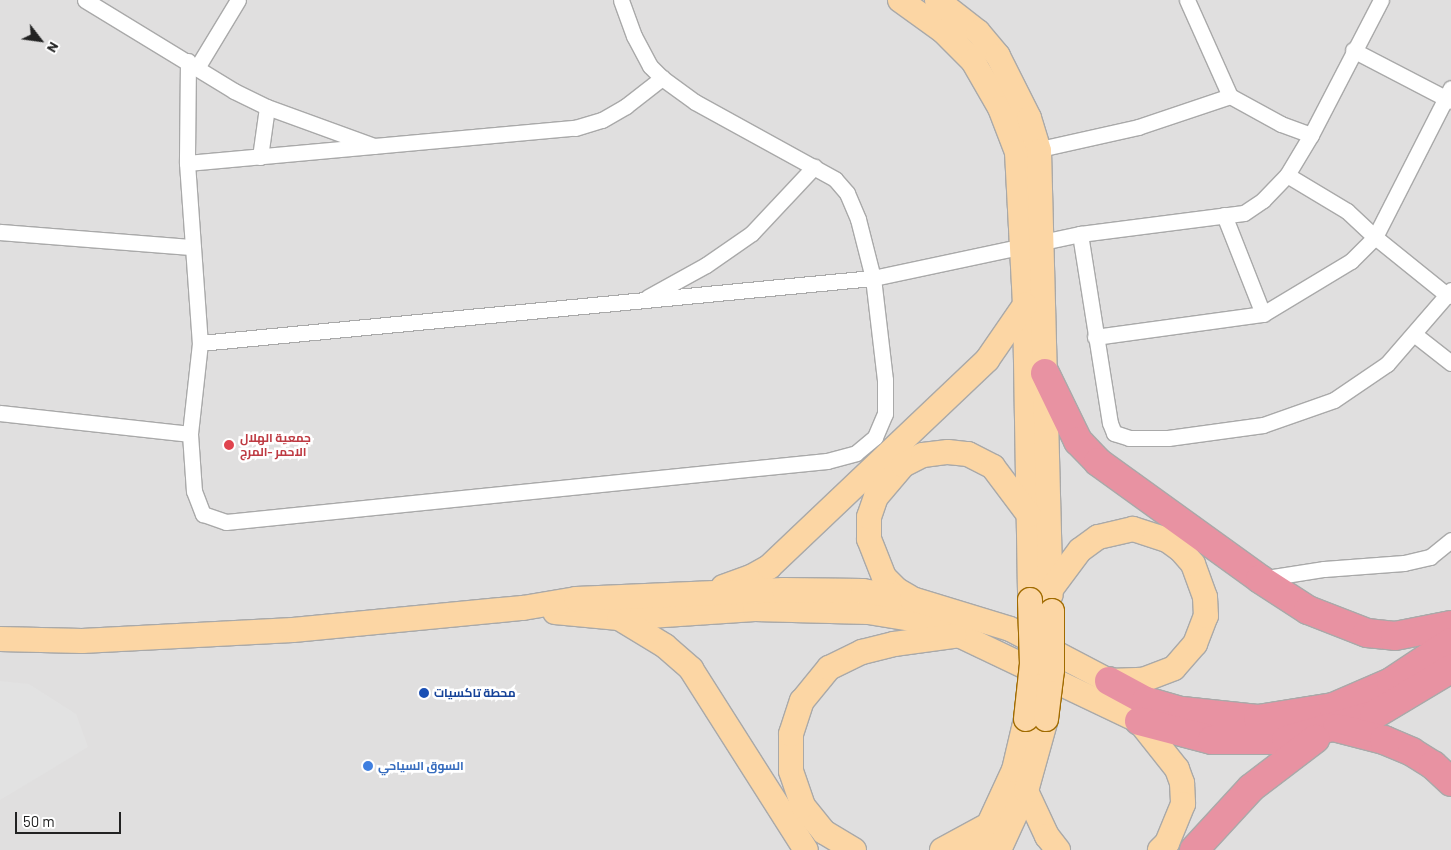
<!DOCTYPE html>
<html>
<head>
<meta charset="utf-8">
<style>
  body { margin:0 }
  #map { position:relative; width:1451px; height:850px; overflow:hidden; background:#f2efe9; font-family:Barlow,Cairo,sans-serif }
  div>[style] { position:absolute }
  .residential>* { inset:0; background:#e0dfdf; transform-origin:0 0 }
  .parking>* { inset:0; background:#e2e2e2 }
  .roads { filter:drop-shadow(1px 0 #a9a9a9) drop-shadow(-1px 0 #a9a9a9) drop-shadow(0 1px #a9a9a9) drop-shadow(0 -1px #a9a9a9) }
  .street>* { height:15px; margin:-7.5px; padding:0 7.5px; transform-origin:7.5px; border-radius:7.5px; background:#fff }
  .primary>* { height:24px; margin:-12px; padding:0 12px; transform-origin:12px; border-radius:12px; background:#fcd6a4 }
  .highway>* { height:28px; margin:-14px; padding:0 14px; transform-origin:14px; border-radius:14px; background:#e892a2 }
  .bridges { filter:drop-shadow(1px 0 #a06b00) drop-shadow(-1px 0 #a06b00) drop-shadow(0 1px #a06b00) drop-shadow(0 -1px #a06b00) }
  .primary-bridge>* { height:24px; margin:-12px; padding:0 12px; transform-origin:12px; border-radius:12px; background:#fcd6a4 }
  .dots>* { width:14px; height:14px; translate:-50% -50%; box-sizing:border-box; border:2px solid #fff; border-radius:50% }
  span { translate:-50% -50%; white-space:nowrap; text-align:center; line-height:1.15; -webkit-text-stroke:5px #fff; paint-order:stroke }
  .health-label { font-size:12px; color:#be3a42; font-weight:700 }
  .left { translate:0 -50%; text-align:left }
  .transit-label { font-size:12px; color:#164399; font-weight:700 }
  .shop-label { font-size:12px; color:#366cbe; font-weight:700 }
  .north { position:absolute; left:15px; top:15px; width:50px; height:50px; -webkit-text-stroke:4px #fff; paint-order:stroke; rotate:120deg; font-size:14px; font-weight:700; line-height:20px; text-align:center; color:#222 }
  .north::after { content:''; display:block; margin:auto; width:18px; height:22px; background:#222; clip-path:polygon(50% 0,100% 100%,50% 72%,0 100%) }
  .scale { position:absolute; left:15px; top:812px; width:106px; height:22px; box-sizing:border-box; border:2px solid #222; border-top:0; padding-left:6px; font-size:15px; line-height:18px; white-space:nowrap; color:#222; -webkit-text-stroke:4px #fff; paint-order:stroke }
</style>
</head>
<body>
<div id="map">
  <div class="residential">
    <i style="left:0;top:0;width:1451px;height:850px"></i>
  </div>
  <div class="parking">
    <i style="clip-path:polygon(0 681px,29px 684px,76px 714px,88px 747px,0 800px)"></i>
  </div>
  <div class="roads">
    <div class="street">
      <i style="left:85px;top:0;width:175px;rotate:31.4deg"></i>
      <i style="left:234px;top:91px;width:37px;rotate:26deg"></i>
      <i style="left:267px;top:107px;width:114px;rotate:20deg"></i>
      <i style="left:1187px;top:0;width:105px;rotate:65.9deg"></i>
      <i style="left:1353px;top:50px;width:110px;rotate:27.5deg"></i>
      <i style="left:188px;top:61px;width:102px;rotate:90.6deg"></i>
      <i style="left:187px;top:163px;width:180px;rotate:85.9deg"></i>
      <i style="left:200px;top:343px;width:92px;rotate:96.3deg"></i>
      <i style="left:190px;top:434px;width:57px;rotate:86deg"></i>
      <i style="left:194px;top:491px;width:25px;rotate:69deg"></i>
      <i style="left:203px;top:514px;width:24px;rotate:19deg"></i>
      <i style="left:226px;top:522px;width:604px;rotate:-5.8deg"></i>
      <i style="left:827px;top:461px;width:30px;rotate:-15deg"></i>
      <i style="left:856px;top:453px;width:25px;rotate:-40deg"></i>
      <i style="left:875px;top:437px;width:25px;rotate:-67deg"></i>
      <i style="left:885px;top:414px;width:34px;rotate:-90deg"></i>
      <i style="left:885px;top:380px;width:103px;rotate:-96.7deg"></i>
      <i style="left:873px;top:278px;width:61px;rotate:-104.3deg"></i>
      <i style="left:858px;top:219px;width:28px;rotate:-113deg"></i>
      <i style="left:847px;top:193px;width:18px;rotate:-131deg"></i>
      <i style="left:835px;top:179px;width:160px;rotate:-151.2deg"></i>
      <i style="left:695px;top:102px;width:41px;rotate:-144deg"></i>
      <i style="left:662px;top:78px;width:17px;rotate:-135deg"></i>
      <i style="left:650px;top:66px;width:34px;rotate:-118deg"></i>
      <i style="left:634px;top:36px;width:38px;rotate:-110deg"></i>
      <i style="left:198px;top:66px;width:77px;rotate:-58.8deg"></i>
      <i style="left:1031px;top:151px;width:110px;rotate:-12.6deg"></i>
      <i style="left:1138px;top:127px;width:97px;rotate:-18.6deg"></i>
      <i style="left:1230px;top:96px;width:58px;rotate:28.8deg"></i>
      <i style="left:1281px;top:124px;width:32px;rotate:20deg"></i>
      <i style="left:260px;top:157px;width:50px;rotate:-82deg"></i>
      <i style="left:187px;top:163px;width:390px;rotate:-5.2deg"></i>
      <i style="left:575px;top:128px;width:28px;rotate:-17deg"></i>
      <i style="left:602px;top:120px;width:28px;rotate:-30deg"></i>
      <i style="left:626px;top:106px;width:46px;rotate:-37.9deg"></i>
      <i style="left:1287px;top:175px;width:70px;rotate:31deg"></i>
      <i style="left:1347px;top:211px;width:38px;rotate:43deg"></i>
      <i style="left:1375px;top:237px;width:94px;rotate:38.9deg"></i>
      <i style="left:1224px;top:215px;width:106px;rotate:68.5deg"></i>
      <i style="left:0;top:232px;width:193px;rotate:4.5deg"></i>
      <i style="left:1080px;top:234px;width:191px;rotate:81deg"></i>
      <i style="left:1110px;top:423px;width:11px;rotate:68deg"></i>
      <i style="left:1114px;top:433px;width:16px;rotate:18deg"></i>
      <i style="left:1129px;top:438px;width:39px"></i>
      <i style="left:1168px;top:438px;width:96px;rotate:-7.8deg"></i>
      <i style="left:1263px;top:425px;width:75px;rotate:-19.4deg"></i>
      <i style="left:1334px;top:400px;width:64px;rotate:-34.2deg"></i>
      <i style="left:1387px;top:364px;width:98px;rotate:-49.1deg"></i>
      <i style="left:648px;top:297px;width:66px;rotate:-28.9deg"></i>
      <i style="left:706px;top:265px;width:56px;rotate:-34.8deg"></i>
      <i style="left:752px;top:233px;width:91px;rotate:-46.8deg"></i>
      <i style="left:1414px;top:334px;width:47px;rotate:38.1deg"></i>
      <i style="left:1095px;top:337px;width:170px;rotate:-7.8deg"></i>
      <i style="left:1263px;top:314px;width:103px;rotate:-31.1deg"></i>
      <i style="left:1351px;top:261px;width:34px;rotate:-45deg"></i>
      <i style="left:1375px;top:237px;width:167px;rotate:-63deg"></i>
      <i style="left:200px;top:343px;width:676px;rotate:-5.52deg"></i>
      <i style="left:873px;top:278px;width:212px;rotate:-12deg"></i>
      <i style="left:1080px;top:234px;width:165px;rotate:-7.3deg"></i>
      <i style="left:1244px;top:213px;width:23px;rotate:-34deg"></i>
      <i style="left:1263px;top:200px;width:35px;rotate:-46deg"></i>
      <i style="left:1287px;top:175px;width:47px;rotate:-59deg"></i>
      <i style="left:1311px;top:135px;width:152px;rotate:-62.6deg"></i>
      <i style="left:0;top:413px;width:191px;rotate:6.3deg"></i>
      <i style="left:1260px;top:579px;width:65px;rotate:-8.9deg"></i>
      <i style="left:1324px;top:569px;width:80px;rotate:-4.3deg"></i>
      <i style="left:1404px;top:563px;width:27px;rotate:-13deg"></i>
      <i style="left:1430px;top:557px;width:27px;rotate:-39deg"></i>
    </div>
    <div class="primary">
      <i style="left:900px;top:0;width:53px;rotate:35.8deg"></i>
      <i style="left:943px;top:31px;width:42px;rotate:45deg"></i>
      <i style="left:973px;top:61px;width:54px;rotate:60.1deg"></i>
      <i style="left:1000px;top:108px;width:47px;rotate:68.9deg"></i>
      <i style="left:1017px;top:152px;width:153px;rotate:87deg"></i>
      <i style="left:1025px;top:305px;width:295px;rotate:89deg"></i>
      <i style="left:937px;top:0;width:52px;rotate:38deg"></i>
      <i style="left:978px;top:32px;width:31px;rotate:50deg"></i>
      <i style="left:998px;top:56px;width:69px;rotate:63.4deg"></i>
      <i style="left:1029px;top:118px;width:34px;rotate:73deg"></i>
      <i style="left:1039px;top:151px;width:444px;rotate:88.5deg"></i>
      <i style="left:723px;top:587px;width:30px;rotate:-20deg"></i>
      <i style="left:751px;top:577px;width:21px;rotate:-29deg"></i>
      <i style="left:769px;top:567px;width:301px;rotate:-43.5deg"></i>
      <i style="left:987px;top:360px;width:67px;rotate:-55.4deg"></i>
      <i style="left:909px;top:597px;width:14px;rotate:-150deg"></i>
      <i style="left:897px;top:590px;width:18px;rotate:-135deg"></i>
      <i style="left:884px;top:577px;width:41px;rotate:-111.5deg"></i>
      <i style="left:869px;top:539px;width:22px;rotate:-90deg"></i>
      <i style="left:869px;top:517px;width:21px;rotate:-71deg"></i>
      <i style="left:876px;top:497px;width:42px;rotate:-49.8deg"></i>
      <i style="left:903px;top:465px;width:22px;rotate:-27deg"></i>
      <i style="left:923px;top:455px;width:25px;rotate:-7deg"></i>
      <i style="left:948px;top:452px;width:20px;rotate:6deg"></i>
      <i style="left:968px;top:454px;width:28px;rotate:27deg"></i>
      <i style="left:993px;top:467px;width:60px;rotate:53.1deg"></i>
      <i style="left:555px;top:612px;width:64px;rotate:5.4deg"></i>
      <i style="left:619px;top:618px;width:136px;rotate:-3.8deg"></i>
      <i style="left:755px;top:609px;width:113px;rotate:1.5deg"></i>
      <i style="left:868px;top:612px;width:45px;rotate:9deg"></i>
      <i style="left:912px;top:619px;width:52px;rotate:19.1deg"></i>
      <i style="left:961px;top:636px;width:197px;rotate:25.5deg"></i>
      <i style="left:1139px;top:721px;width:61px;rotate:51.6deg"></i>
      <i style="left:1177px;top:769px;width:15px;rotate:70deg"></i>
      <i style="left:1182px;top:783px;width:21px;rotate:87deg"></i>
      <i style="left:1183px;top:804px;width:42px;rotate:112.3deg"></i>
      <i style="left:1167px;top:843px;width:10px;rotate:135deg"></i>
      <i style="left:619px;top:618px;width:54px;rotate:31.3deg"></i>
      <i style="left:665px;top:646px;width:35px;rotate:41deg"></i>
      <i style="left:691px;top:669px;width:214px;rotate:57.6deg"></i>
      <i style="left:0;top:639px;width:82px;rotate:1.4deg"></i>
      <i style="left:82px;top:641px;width:211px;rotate:-3deg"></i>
      <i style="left:293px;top:630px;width:231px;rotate:-5.5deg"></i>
      <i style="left:523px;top:608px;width:54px;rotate:-9.6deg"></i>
      <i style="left:576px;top:599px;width:208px;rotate:-2.5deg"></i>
      <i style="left:784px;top:590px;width:79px;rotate:0.7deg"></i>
      <i style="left:863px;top:591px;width:50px;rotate:9.3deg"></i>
      <i style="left:912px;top:599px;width:102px;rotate:17deg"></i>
      <i style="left:1010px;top:629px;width:112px;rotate:27.7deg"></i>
      <i style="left:1109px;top:681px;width:34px;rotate:-2deg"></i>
      <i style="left:1143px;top:680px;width:33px;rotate:-21deg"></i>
      <i style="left:1174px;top:668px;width:32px;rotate:-49deg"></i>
      <i style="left:1195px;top:644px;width:30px;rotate:-69deg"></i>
      <i style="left:1206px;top:616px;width:19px;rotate:-93deg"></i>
      <i style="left:1205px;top:597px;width:35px;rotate:-110deg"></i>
      <i style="left:1193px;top:564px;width:18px;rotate:-131deg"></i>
      <i style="left:1181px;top:550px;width:17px;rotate:-144deg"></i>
      <i style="left:1167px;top:540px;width:36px;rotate:-162deg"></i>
      <i style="left:1133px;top:529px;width:36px;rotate:167deg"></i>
      <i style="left:1098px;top:537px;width:22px;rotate:144deg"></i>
      <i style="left:1080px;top:550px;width:49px;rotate:126.6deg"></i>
      <i style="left:1026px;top:791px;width:50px;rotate:65deg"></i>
      <i style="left:1047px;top:836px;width:18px;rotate:52deg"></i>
      <i style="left:854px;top:850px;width:35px;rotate:-149deg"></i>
      <i style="left:824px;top:832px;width:33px;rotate:-129deg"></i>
      <i style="left:803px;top:806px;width:37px;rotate:-109deg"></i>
      <i style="left:791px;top:771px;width:37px;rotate:-90deg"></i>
      <i style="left:791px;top:734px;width:35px;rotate:-72deg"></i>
      <i style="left:802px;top:701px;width:43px;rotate:-50.7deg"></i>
      <i style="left:829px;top:668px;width:37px;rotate:-26deg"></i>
      <i style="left:862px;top:652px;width:33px;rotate:-14deg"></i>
      <i style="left:894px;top:644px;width:61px;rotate:-7.6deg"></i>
      <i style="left:942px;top:850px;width:55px;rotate:-28.4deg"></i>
      <i style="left:977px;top:850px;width:88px;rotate:-65.2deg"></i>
      <i style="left:1014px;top:770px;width:52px;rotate:-76.8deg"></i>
      <i style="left:999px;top:850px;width:65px;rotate:-65.4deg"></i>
      <i style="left:1026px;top:791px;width:75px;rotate:-74.5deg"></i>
    </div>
    <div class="highway">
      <i style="left:1045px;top:373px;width:76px;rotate:64.1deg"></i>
      <i style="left:1078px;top:441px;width:29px;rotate:46deg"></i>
      <i style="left:1098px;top:462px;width:200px;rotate:35.8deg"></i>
      <i style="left:1260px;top:579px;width:57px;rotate:32.9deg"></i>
      <i style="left:1308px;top:610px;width:63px;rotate:21.3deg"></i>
      <i style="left:1367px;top:633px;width:28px;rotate:6deg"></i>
      <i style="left:1395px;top:636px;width:57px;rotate:-11.1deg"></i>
      <i style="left:1109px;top:681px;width:42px;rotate:28.4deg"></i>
      <i style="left:1146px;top:701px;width:37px;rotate:16deg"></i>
      <i style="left:1182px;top:711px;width:76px;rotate:6deg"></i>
      <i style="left:1258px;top:719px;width:76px;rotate:-9.1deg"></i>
      <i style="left:1333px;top:707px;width:63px;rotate:-23.3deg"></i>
      <i style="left:1391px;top:682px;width:72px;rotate:-33.7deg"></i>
      <i style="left:1139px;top:721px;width:75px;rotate:14.6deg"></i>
      <i style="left:1212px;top:740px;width:74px"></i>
      <i style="left:1286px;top:740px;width:91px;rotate:-15.9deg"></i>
      <i style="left:1374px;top:715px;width:90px;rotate:-30.9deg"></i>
      <i style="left:1337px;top:728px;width:49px;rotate:14.3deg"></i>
      <i style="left:1384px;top:740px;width:30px;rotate:23deg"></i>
      <i style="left:1412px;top:752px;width:25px;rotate:32deg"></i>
      <i style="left:1433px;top:765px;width:25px;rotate:43deg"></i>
      <i style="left:1194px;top:850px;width:84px;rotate:-47.4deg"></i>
      <i style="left:1251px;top:788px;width:81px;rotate:-37.4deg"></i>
    </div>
  </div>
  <div class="bridges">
    <div class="primary-bridge">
      <i style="left:1026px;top:719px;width:55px;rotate:-83.8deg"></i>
      <i style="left:1032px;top:664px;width:64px;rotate:-91.8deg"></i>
      <i style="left:1046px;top:719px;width:49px;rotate:-83deg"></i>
      <i style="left:1052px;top:670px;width:59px;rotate:-90deg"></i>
    </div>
  </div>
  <div class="dots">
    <i style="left:229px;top:445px;background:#e0444e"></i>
    <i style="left:424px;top:693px;background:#1a4fb4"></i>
    <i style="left:368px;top:766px;background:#3f7fe0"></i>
  </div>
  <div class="health-label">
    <span class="left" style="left:240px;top:445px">جمعية الهلال<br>الاحمر -المرج</span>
  </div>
  <div class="transit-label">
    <span class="left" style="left:434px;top:693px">محطة تاكسيات</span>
  </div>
  <div class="shop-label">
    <span class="left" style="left:378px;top:766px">السوق السياحي</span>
  </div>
  <div class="north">N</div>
  <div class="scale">50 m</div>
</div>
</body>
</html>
